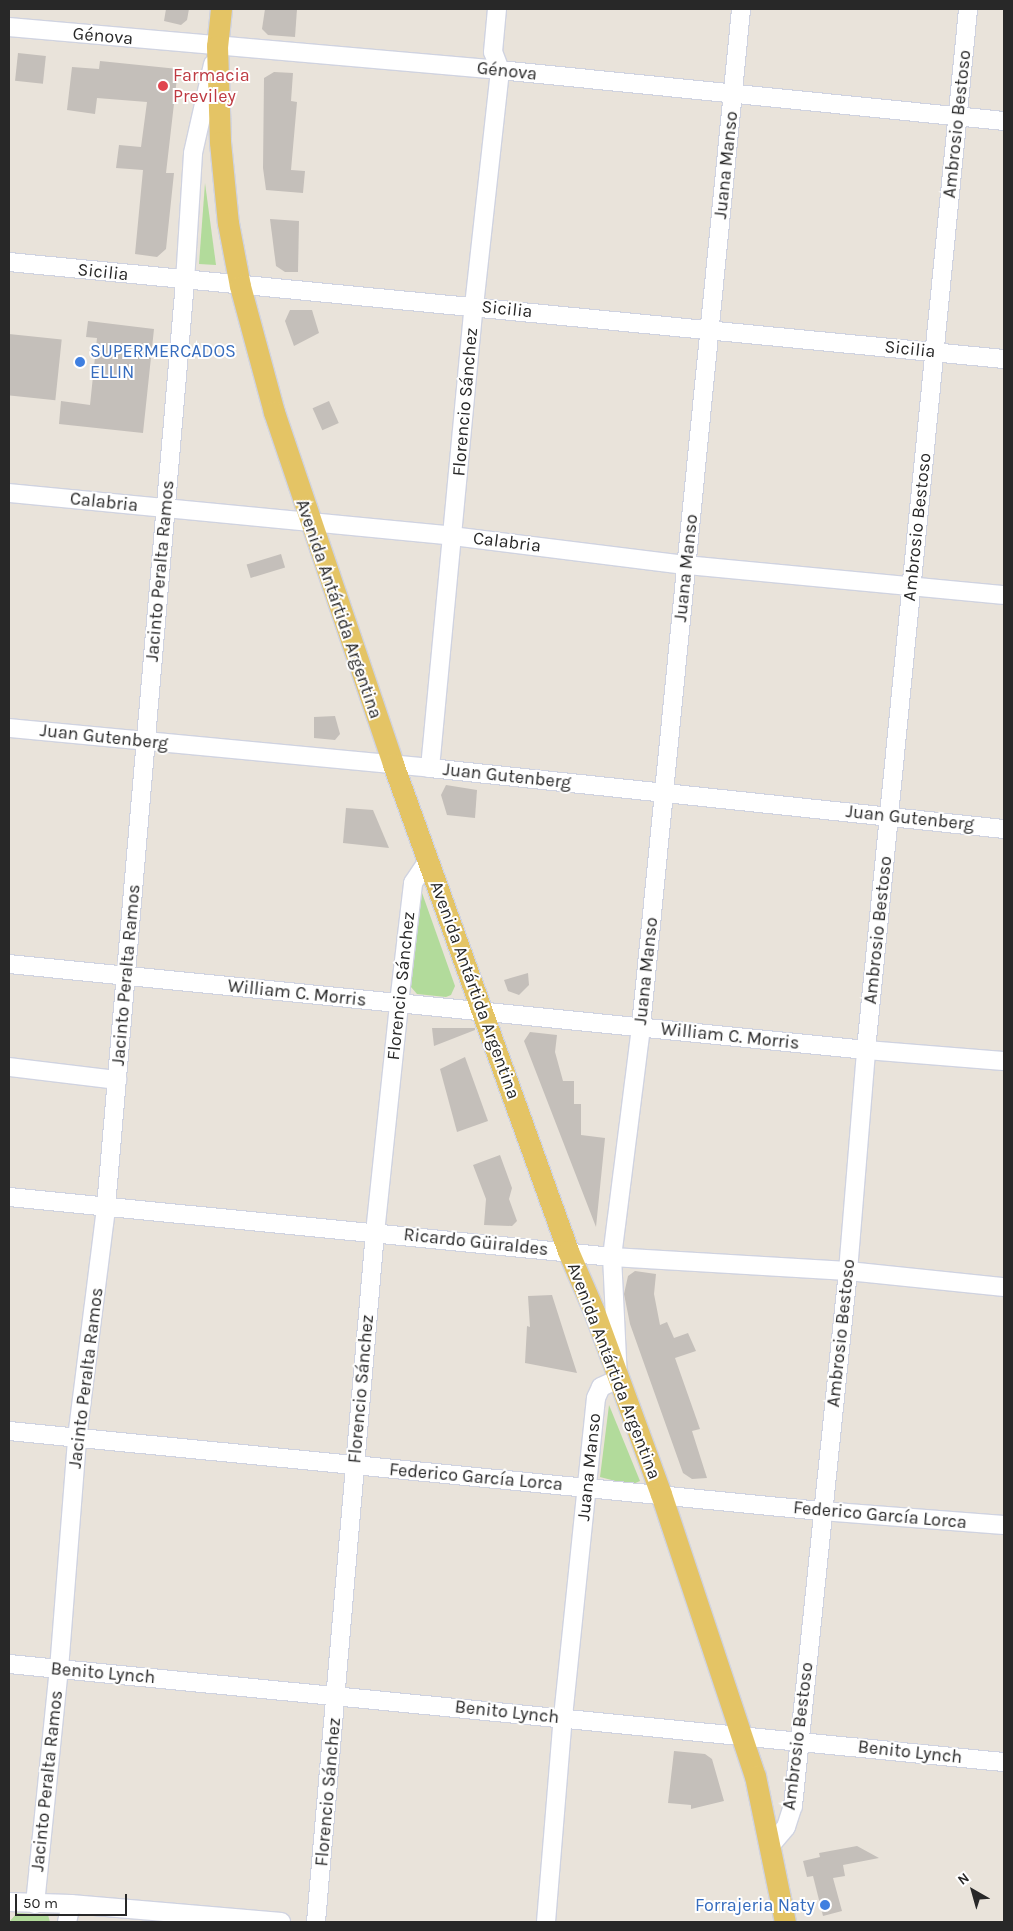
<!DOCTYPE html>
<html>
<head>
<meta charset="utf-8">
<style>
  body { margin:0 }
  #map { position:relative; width:1013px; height:1931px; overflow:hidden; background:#e9e3da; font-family:Karla,sans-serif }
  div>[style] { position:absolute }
  .green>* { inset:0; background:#b2db9b }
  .building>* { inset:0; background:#c4bfba; transform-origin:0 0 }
  .roads { filter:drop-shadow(1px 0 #d0d3e0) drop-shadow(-1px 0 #d0d3e0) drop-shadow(0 1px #d0d3e0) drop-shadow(0 -1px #d0d3e0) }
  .minor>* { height:18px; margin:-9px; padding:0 9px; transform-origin:9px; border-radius:9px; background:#fff }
  .major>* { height:21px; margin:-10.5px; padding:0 10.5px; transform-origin:10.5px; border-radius:10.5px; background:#e4c465 }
  .dots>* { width:14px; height:14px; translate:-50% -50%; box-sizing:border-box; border:2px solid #fff; border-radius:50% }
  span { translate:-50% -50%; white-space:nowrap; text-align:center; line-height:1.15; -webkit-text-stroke:4px #fff; paint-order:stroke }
  .street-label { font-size:18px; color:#282828 }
  .health-label { font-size:18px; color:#be3a42 }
  .left { translate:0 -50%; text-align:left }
  .shop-label { font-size:18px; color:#366cbe }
  .right { translate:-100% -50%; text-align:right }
  .frame { position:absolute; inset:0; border:10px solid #282828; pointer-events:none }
  .north { position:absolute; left:948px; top:1866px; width:50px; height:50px; -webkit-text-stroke:4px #fff; paint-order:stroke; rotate:322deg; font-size:14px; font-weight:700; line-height:20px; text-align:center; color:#282828 }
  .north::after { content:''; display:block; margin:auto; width:18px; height:22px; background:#282828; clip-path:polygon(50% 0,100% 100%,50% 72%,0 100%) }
  .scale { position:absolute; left:15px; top:1894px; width:112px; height:22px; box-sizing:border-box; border:2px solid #282828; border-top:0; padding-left:6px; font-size:15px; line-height:18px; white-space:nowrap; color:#282828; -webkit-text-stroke:4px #fff; paint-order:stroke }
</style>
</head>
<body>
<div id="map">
  <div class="green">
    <i style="clip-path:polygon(205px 183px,216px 265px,199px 264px)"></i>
    <i style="clip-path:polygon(421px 890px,455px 986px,451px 995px,446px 997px,417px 994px,411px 987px)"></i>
    <i style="clip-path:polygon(609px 1405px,640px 1481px,631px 1485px,600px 1477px)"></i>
    <i style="clip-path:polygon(17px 1913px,48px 1915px,50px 1922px,9px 1922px)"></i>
  </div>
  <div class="building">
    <i style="clip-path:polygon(166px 9px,189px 9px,187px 20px,181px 25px,164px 21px)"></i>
    <i style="clip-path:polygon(265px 9px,297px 9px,295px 37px,268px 35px,262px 29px)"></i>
    <i style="left:18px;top:53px;width:28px;height:28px;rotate:6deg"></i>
    <i style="clip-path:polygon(100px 61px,178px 69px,166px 173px,174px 173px,166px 249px,157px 257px,135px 254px,143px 170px,116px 168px,119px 145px,141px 147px,147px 102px,97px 98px,95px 114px,67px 110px,72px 67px,99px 69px)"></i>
    <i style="clip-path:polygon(274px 72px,293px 73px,291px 101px,297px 102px,291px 170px,305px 171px,303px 193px,266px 190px,263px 168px,264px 78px)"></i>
    <i style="clip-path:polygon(270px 219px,299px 221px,298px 272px,285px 272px,276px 266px)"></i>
    <i style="clip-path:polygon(290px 310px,312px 310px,319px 333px,294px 346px,285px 321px)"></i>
    <i style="clip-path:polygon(88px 321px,154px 329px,143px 433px,59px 424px,61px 401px,90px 405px,97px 338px,86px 337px)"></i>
    <i style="left:9px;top:334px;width:53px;height:61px;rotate:6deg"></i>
    <i style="left:329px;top:401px;width:24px;height:18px;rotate:66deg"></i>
    <i style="left:281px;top:554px;width:14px;height:36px;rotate:73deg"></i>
    <i style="clip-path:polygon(335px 716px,340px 734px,335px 740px,314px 738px,314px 717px)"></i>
    <i style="clip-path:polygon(446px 785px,477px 790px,475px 818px,447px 815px,441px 795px)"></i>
    <i style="clip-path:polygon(346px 808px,373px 810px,389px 848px,343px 843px)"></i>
    <i style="clip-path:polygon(528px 973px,529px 985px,519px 995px,508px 991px,504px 980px)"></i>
    <i style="clip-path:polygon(432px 1028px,475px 1028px,475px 1030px,434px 1046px)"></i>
    <i style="clip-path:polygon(530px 1032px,557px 1035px,555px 1052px,563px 1081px,574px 1081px,574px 1104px,581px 1104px,581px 1135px,605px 1138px,596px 1227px,524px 1041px)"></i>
    <i style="clip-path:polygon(465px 1057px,488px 1121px,457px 1132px,440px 1069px)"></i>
    <i style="clip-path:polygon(500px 1155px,512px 1188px,509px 1199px,517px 1221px,512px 1226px,484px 1225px,486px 1199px,473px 1165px)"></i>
    <i style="clip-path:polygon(635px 1271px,656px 1274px,654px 1294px,660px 1325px,667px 1322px,674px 1338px,688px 1333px,696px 1351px,675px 1358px,700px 1429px,692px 1431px,707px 1478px,692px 1479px,683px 1473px,630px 1324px,624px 1294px,628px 1276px)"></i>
    <i style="clip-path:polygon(552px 1295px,566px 1339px,577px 1373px,525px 1363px,527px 1326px,530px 1327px,528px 1296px)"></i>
    <i style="clip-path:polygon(674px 1751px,705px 1754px,712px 1759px,724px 1801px,691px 1809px,691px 1805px,668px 1803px)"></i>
    <i style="clip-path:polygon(857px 1846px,879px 1858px,843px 1865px,845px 1876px,833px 1878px,842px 1911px,823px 1916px,813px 1876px,807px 1877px,803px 1861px,820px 1857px,819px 1853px)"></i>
  </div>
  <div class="roads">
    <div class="minor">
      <i style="left:9px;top:27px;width:493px;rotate:5deg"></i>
      <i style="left:500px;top:70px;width:507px;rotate:5.78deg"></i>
      <i style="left:9px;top:262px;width:1000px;rotate:5.57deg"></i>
      <i style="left:9px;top:493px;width:445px;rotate:5.5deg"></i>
      <i style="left:452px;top:536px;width:236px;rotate:7.1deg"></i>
      <i style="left:686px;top:565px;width:319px;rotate:5.4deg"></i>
      <i style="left:9px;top:728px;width:423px;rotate:5.4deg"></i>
      <i style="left:430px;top:768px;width:577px;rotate:6.07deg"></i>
      <i style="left:430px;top:768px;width:464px;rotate:-84.6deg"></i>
      <i style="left:474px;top:306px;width:237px;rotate:-83.7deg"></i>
      <i style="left:500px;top:70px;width:19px;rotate:-111deg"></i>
      <i style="left:493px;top:52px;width:43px;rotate:-84.7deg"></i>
      <i style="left:9px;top:964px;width:861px;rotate:5.73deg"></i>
      <i style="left:866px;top:1050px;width:138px;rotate:4.6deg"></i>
      <i style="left:9px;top:1067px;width:109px;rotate:6.9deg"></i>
      <i style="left:9px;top:1197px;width:606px;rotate:5.68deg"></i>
      <i style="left:612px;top:1257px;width:236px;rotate:3.4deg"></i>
      <i style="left:848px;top:1271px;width:157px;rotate:5.9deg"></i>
      <i style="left:9px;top:1431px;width:816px;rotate:5.63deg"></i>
      <i style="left:821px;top:1511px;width:184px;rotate:4.4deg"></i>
      <i style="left:9px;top:1664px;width:1000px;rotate:5.63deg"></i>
      <i style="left:771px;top:1845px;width:23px;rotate:-50deg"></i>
      <i style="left:786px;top:1827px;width:22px;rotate:-72deg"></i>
      <i style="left:793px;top:1806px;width:538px;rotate:-84.13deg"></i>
      <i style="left:848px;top:1271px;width:222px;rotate:-85.3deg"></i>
      <i style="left:866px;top:1050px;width:1046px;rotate:-84.4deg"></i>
      <i style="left:9px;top:1902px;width:62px;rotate:1.8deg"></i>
      <i style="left:71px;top:1904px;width:211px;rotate:4.9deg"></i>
      <i style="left:35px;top:1904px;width:236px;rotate:-84.2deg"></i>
      <i style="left:59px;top:1669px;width:232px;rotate:-85.5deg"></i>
      <i style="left:77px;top:1438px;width:233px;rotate:-82.8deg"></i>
      <i style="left:106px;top:1207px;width:929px;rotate:-85.12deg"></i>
      <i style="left:185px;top:281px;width:128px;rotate:-86.4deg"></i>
      <i style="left:193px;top:153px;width:91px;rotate:-77.3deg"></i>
      <i style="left:67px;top:1922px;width:18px;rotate:-77deg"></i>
      <i style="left:316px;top:1922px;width:692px;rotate:-85.11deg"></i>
      <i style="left:375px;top:1233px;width:231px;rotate:-84deg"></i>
      <i style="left:399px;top:1003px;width:121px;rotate:-83.3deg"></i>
      <i style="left:413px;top:883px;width:27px;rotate:-56deg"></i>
      <i style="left:546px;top:1922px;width:206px;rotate:-85.3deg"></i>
      <i style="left:563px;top:1717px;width:321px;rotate:-84.1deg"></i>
      <i style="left:596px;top:1398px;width:12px;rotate:-66deg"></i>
      <i style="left:601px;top:1387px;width:19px;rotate:-25deg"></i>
      <i style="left:618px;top:1379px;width:122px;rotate:-92.8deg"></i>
      <i style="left:612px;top:1257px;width:233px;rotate:-82.8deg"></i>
      <i style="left:641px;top:1026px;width:1022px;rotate:-84.38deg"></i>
    </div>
    <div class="major">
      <i style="left:221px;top:9px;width:37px;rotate:96deg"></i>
      <i style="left:217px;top:46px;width:96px;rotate:88.2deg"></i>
      <i style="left:220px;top:142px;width:81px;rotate:84.4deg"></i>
      <i style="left:228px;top:223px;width:64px;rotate:79.2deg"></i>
      <i style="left:240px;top:286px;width:131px;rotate:74.9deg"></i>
      <i style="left:274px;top:412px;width:372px;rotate:71.3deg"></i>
      <i style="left:393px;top:764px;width:517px;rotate:70.23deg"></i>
      <i style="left:568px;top:1251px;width:65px;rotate:66.6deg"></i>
      <i style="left:594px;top:1311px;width:195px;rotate:69.9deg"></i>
      <i style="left:661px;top:1494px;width:297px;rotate:71.6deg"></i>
      <i style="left:755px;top:1776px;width:149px;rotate:78.4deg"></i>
    </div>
  </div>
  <div class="dots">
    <i style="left:163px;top:86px;background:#e0444e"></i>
    <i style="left:80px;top:362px;background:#3f7fe0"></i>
    <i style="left:825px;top:1905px;background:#3f7fe0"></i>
  </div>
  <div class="street-label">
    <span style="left:103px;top:36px;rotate:5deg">Génova</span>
    <span style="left:507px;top:71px;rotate:6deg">Génova</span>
    <span style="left:957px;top:124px;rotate:-84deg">Ambrosio Bestoso</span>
    <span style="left:726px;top:165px;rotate:-84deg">Juana Manso</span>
    <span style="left:103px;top:272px;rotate:6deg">Sicilia</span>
    <span style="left:507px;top:309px;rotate:6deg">Sicilia</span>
    <span style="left:910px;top:349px;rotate:6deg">Sicilia</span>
    <span style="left:465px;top:402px;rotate:-85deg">Florencio Sánchez</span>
    <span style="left:104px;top:502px;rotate:6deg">Calabria</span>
    <span style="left:917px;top:527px;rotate:-84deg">Ambrosio Bestoso</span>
    <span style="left:507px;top:542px;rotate:7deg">Calabria</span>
    <span style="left:686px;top:568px;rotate:-84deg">Juana Manso</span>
    <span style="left:160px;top:571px;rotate:-85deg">Jacinto Peralta Ramos</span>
    <span style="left:339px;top:609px;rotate:71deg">Avenida Antártida Argentina</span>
    <span style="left:104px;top:737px;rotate:6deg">Juan Gutenberg</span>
    <span style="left:507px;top:776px;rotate:6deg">Juan Gutenberg</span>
    <span style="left:910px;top:818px;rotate:6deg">Juan Gutenberg</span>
    <span style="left:878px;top:930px;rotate:-84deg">Ambrosio Bestoso</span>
    <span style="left:646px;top:971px;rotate:-84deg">Juana Manso</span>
    <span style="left:126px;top:975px;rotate:-85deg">Jacinto Peralta Ramos</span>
    <span style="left:401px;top:986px;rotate:-84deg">Florencio Sánchez</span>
    <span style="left:475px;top:990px;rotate:70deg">Avenida Antártida Argentina</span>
    <span style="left:297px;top:993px;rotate:6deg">William C. Morris</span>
    <span style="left:730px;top:1036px;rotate:6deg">William C. Morris</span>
    <span style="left:476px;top:1242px;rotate:6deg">Ricardo Güiraldes</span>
    <span style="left:841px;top:1333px;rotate:-84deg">Ambrosio Bestoso</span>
    <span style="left:614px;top:1371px;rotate:69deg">Avenida Antártida Argentina</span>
    <span style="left:86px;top:1378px;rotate:-83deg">Jacinto Peralta Ramos</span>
    <span style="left:361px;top:1389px;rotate:-85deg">Florencio Sánchez</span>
    <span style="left:589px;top:1467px;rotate:-84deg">Juana Manso</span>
    <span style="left:476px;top:1477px;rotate:5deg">Federico García Lorca</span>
    <span style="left:880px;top:1515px;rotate:5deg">Federico García Lorca</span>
    <span style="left:103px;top:1673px;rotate:5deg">Benito Lynch</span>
    <span style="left:507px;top:1712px;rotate:6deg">Benito Lynch</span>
    <span style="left:798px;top:1736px;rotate:-83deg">Ambrosio Bestoso</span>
    <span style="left:910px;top:1752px;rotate:6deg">Benito Lynch</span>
    <span style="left:47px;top:1781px;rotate:-84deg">Jacinto Peralta Ramos</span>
    <span style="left:328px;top:1792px;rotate:-85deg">Florencio Sánchez</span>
  </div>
  <div class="health-label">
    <span class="left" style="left:173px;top:86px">Farmacia<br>Previley</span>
  </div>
  <div class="shop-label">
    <span class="left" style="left:90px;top:362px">SUPERMERCADOS<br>ELLIN</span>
    <span class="right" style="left:815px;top:1905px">Forrajeria Naty</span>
  </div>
  <div class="frame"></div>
  <div class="north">N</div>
  <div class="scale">50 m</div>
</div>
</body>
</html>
